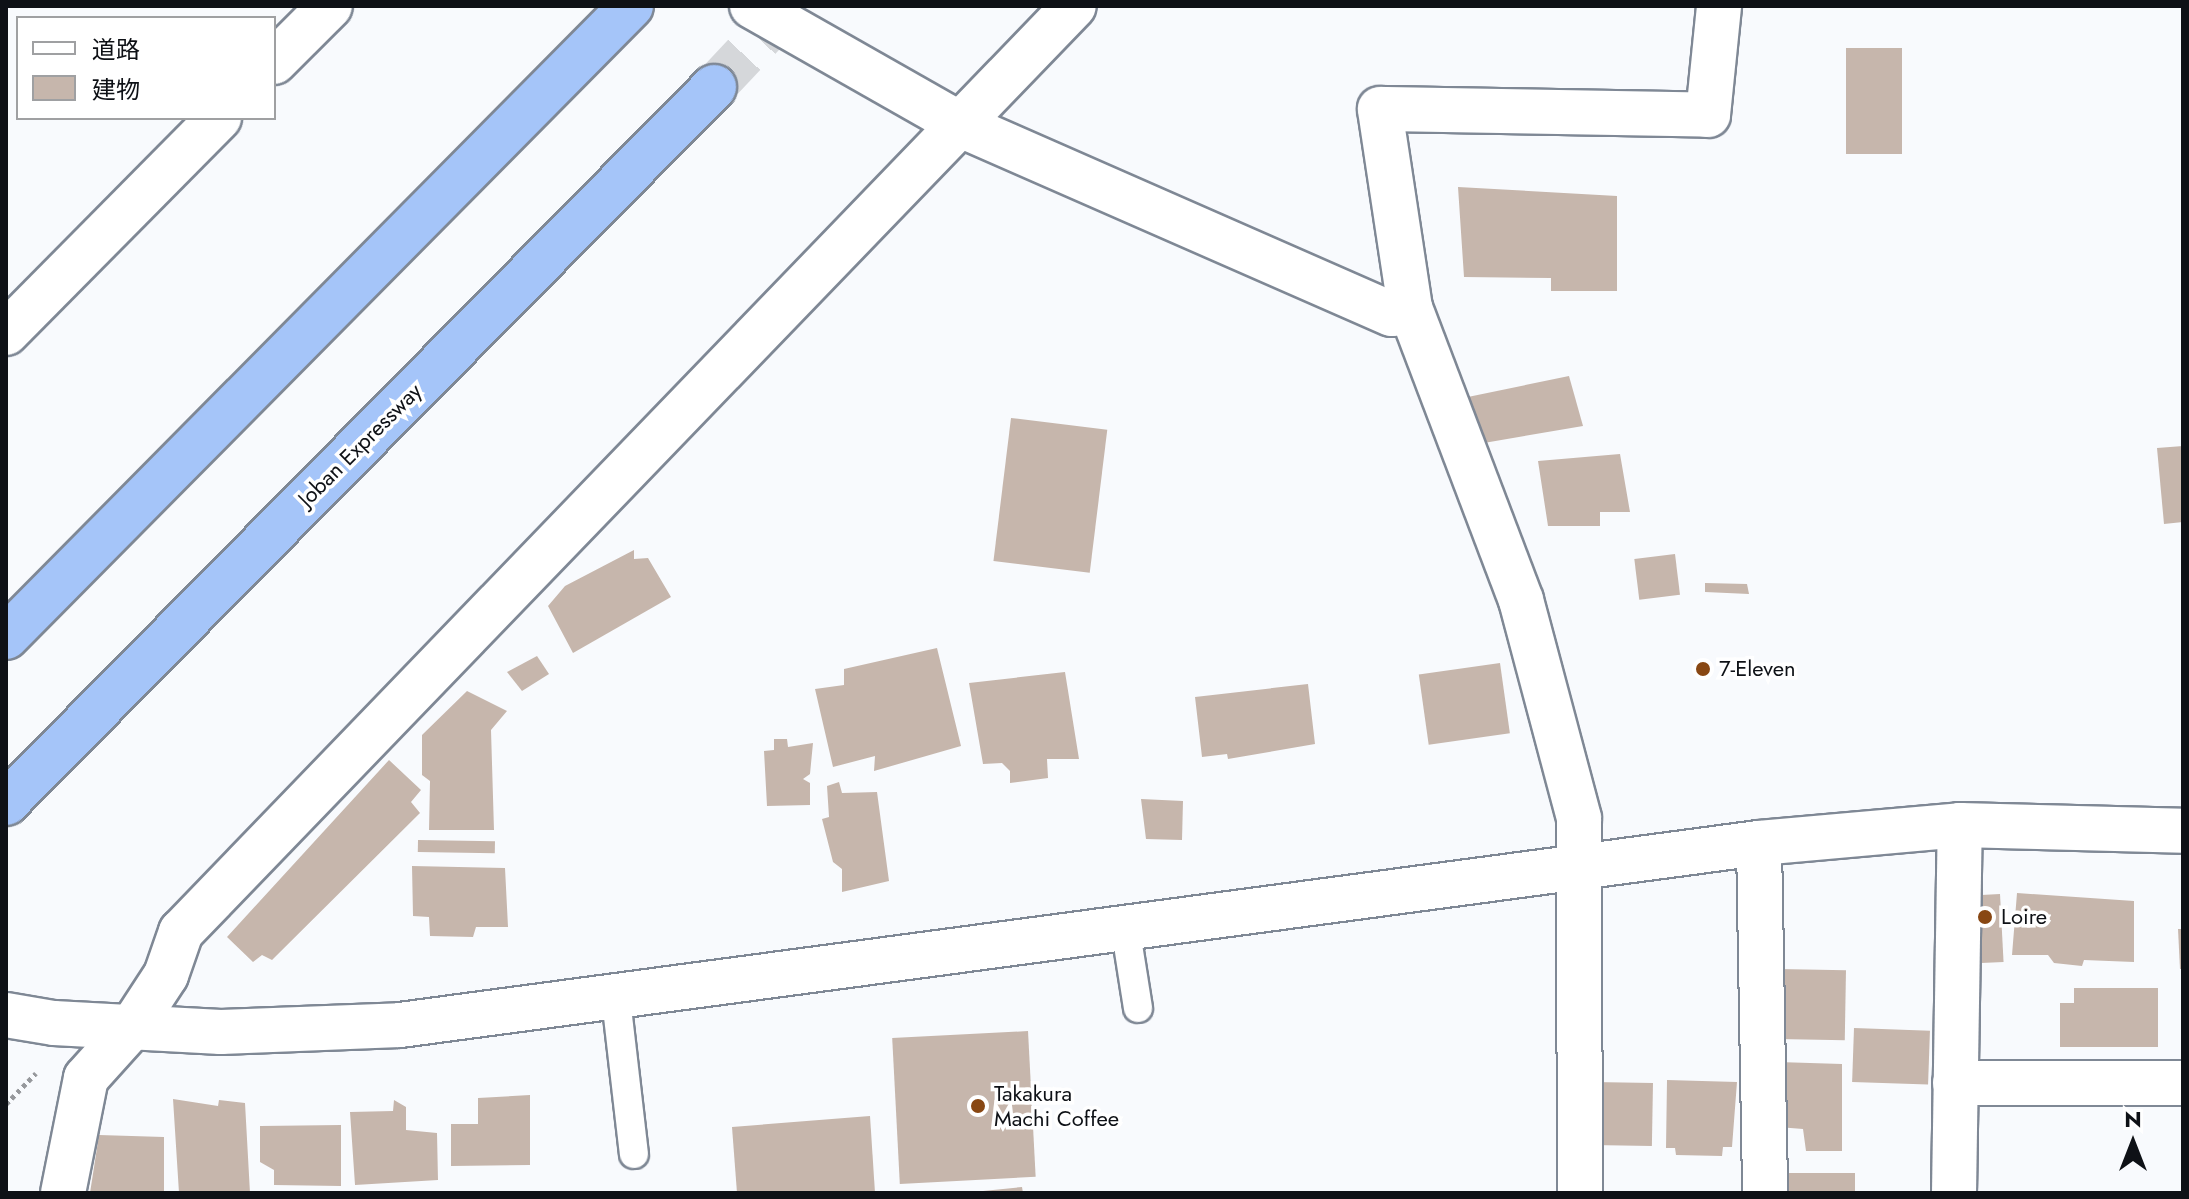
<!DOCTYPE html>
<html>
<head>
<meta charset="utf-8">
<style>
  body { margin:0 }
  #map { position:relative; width:2189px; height:1199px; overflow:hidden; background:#f8fafd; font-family:Jost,"Noto Sans JP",sans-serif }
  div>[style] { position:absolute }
  .building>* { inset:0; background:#c6b6ac; transform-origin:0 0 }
  .highway-tunnel>* { height:44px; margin-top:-22px; transform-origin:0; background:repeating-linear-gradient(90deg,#d5d7da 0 44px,transparent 0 66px) }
  .path>* { height:5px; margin-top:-2.5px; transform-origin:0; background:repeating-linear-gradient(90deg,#96989c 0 4px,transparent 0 8px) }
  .roads { filter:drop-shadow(2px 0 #7f8895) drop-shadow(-2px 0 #7f8895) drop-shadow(0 2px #7f8895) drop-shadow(0 -2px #7f8895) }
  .lane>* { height:28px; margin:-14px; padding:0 14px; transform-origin:14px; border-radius:14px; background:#fff }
  .street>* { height:44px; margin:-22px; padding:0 22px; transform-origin:22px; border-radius:22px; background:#fff }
  .secondary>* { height:44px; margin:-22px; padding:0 22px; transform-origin:22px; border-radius:22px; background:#fff }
  .highway>* { height:44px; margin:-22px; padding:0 22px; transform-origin:22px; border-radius:22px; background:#a5c5f9 }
  .dots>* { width:22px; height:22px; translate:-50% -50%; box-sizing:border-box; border:4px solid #fff; border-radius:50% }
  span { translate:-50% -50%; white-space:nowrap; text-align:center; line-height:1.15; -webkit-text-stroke:7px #fff; paint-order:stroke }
  .street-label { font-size:22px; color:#0e1116 }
  .poi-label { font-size:22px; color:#0e1116 }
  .left { translate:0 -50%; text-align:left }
  .frame { position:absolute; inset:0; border:8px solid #0e1116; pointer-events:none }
  .legend { position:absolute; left:16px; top:16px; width:260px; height:104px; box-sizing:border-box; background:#fff; border:2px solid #9fa0a2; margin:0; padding:10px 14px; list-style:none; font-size:24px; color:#0e1116 }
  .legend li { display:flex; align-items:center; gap:16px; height:40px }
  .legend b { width:40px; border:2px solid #9fa0a2 }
  .north { position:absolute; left:2093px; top:1103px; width:80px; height:80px; -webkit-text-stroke:6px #fff; paint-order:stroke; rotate:0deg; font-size:22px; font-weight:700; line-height:32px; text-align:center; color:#0e1116 }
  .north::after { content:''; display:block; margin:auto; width:28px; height:36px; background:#0e1116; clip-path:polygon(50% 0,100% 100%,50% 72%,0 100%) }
</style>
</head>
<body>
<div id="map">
  <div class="building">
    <i style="left:1846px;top:48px;width:56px;height:106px"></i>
    <i style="clip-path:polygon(1458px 187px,1617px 196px,1617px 291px,1551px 291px,1551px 278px,1464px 277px)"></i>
    <i style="clip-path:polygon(1569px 376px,1583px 426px,1478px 444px,1463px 398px)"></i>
    <i style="left:1011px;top:418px;width:97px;height:144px;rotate:7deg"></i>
    <i style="clip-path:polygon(2183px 446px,2183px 522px,2164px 524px,2157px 448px)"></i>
    <i style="clip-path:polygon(1620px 454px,1630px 512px,1600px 512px,1600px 526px,1548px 526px,1538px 461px)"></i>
    <i style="clip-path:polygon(634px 550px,634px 559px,648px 558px,671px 597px,573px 653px,548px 606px,565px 586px)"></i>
    <i style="left:1675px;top:554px;width:41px;height:41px;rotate:83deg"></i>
    <i style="clip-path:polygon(1705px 583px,1747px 584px,1749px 594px,1705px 592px)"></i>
    <i style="clip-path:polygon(937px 648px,961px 746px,874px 771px,875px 756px,833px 767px,815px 689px,844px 685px,844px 669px)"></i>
    <i style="clip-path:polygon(537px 656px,549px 674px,522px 691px,507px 672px)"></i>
    <i style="left:1500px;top:663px;width:71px;height:82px;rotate:82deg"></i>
    <i style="clip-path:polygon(1065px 672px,1079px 759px,1047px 759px,1048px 778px,1010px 783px,1010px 771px,1002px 763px,983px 764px,969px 683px)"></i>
    <i style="clip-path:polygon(1308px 684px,1315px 744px,1228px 759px,1227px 754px,1202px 757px,1195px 697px)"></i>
    <i style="clip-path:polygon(467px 691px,507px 711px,491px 730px,494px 830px,429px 830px,430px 781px,422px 775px,422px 735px)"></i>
    <i style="clip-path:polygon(774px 739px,787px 739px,788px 747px,813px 743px,810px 774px,803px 779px,810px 783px,810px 805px,767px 806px,764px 751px,774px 750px)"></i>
    <i style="clip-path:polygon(389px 760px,421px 790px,411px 802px,420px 813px,272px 960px,262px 955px,253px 962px,227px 937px)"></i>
    <i style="clip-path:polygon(839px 782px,842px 793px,877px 792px,889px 881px,842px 892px,842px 869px,833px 862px,822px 819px,829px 817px,827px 786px)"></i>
    <i style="clip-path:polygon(1141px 799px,1183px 801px,1182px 840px,1146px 839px)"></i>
    <i style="left:418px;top:840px;width:77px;height:12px;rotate:1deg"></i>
    <i style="clip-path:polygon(412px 866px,505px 868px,508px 927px,476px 927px,473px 937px,430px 936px,429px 917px,413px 916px)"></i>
    <i style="clip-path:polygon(2017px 893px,2134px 901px,2134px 962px,2084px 960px,2082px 966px,2054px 963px,2048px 955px,2012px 955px)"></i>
    <i style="left:2000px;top:894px;width:68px;height:28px;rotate:87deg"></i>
    <i style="clip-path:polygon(2178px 929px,2183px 929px,2183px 969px,2180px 969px)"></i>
    <i style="left:1778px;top:969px;width:68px;height:70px;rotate:1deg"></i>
    <i style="clip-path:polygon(2074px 988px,2158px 988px,2158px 1047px,2060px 1047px,2060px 1003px,2074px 1003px)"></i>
    <i style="left:1854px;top:1028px;width:76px;height:54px;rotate:2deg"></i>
    <i style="left:1028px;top:1031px;width:146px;height:136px;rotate:87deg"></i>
    <i style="clip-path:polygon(1775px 1062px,1842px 1064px,1842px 1151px,1806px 1151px,1803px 1129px,1777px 1127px)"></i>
    <i style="clip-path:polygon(1667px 1080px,1737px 1082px,1732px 1147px,1723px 1147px,1722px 1156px,1676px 1155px,1675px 1148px,1666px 1148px)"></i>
    <i style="left:1593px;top:1082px;width:60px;height:63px;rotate:1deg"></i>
    <i style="clip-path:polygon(530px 1095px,530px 1165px,451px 1166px,451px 1124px,478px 1124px,478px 1098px)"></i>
    <i style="clip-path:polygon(173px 1099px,218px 1106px,219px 1100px,245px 1103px,250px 1193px,179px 1193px)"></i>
    <i style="clip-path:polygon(394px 1100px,406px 1107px,406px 1130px,437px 1133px,438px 1180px,355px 1185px,350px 1112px,393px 1111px)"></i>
    <i style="clip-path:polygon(870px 1116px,875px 1193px,737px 1193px,732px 1127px)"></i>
    <i style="clip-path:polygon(341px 1125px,341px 1186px,274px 1185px,274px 1170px,260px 1162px,260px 1126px)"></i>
    <i style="clip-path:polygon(99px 1135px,164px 1137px,164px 1193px,90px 1193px)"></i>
    <i style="left:1784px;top:1173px;width:71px;height:20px"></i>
    <i style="clip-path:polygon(1022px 1187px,1023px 1193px,983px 1193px,983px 1191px)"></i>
  </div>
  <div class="highway-tunnel">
    <i style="left:714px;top:87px;width:111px;rotate:-46.8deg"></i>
  </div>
  <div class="path">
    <i style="left:6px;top:1104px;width:43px;rotate:-45.9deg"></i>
  </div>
  <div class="roads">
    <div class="lane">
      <i style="left:1125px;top:926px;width:83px;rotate:81deg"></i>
      <i style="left:616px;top:999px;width:156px;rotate:83.4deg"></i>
    </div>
    <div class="street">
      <i style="left:752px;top:6px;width:243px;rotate:29.6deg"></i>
      <i style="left:963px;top:126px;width:468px;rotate:23.7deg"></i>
      <i style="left:1392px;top:314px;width:19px;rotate:-18deg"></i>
      <i style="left:274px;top:62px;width:79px;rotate:-45deg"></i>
      <i style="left:6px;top:333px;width:303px;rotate:-45.3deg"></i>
      <i style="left:1759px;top:843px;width:350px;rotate:89deg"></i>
      <i style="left:1955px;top:1083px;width:228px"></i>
      <i style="left:63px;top:1193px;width:117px;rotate:-78.7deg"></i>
      <i style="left:86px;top:1078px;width:69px;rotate:-48deg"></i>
      <i style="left:132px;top:1027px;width:62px;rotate:-56.8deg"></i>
      <i style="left:166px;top:975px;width:46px;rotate:-70.8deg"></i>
      <i style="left:181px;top:932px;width:1286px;rotate:-46.04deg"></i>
      <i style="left:1580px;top:1193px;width:375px;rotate:-90.2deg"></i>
      <i style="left:1579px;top:818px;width:226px;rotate:-104.9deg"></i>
      <i style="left:1521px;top:600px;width:312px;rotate:-110.8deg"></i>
      <i style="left:1410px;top:308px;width:201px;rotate:-98.6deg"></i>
      <i style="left:1380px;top:109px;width:328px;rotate:1deg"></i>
      <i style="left:1708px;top:115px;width:110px;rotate:-84.2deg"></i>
      <i style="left:1954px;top:1193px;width:368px;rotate:-89.1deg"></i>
    </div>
    <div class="secondary">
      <i style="left:6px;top:1015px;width:49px;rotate:9.5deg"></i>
      <i style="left:54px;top:1023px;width:167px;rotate:3.1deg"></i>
      <i style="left:221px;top:1032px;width:179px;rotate:-2.2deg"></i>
      <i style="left:400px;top:1025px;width:1371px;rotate:-7.63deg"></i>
      <i style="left:1759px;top:843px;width:202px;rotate:-5.1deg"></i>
      <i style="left:1960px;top:825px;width:223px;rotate:1.5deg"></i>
    </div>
    <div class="highway">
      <i style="left:6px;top:637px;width:888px;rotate:-45.27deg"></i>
      <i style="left:6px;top:803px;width:1007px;rotate:-45.32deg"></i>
    </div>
  </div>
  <div class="dots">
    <i style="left:1703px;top:669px;background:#884713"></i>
    <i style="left:1985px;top:917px;background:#884713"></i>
    <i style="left:978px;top:1106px;background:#884713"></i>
  </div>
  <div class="street-label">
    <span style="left:360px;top:445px;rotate:-45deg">Joban Expressway</span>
  </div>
  <div class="poi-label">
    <span class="left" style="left:1719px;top:669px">7-Eleven</span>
    <span class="left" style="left:2001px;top:917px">Loire</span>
    <span class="left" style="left:994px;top:1106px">Takakura<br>Machi Coffee</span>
  </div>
  <div class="frame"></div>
  <ul class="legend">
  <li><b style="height:10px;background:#fff"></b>道路</li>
  <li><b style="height:22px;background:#c6b6ac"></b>建物</li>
  </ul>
  <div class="north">N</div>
</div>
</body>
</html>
